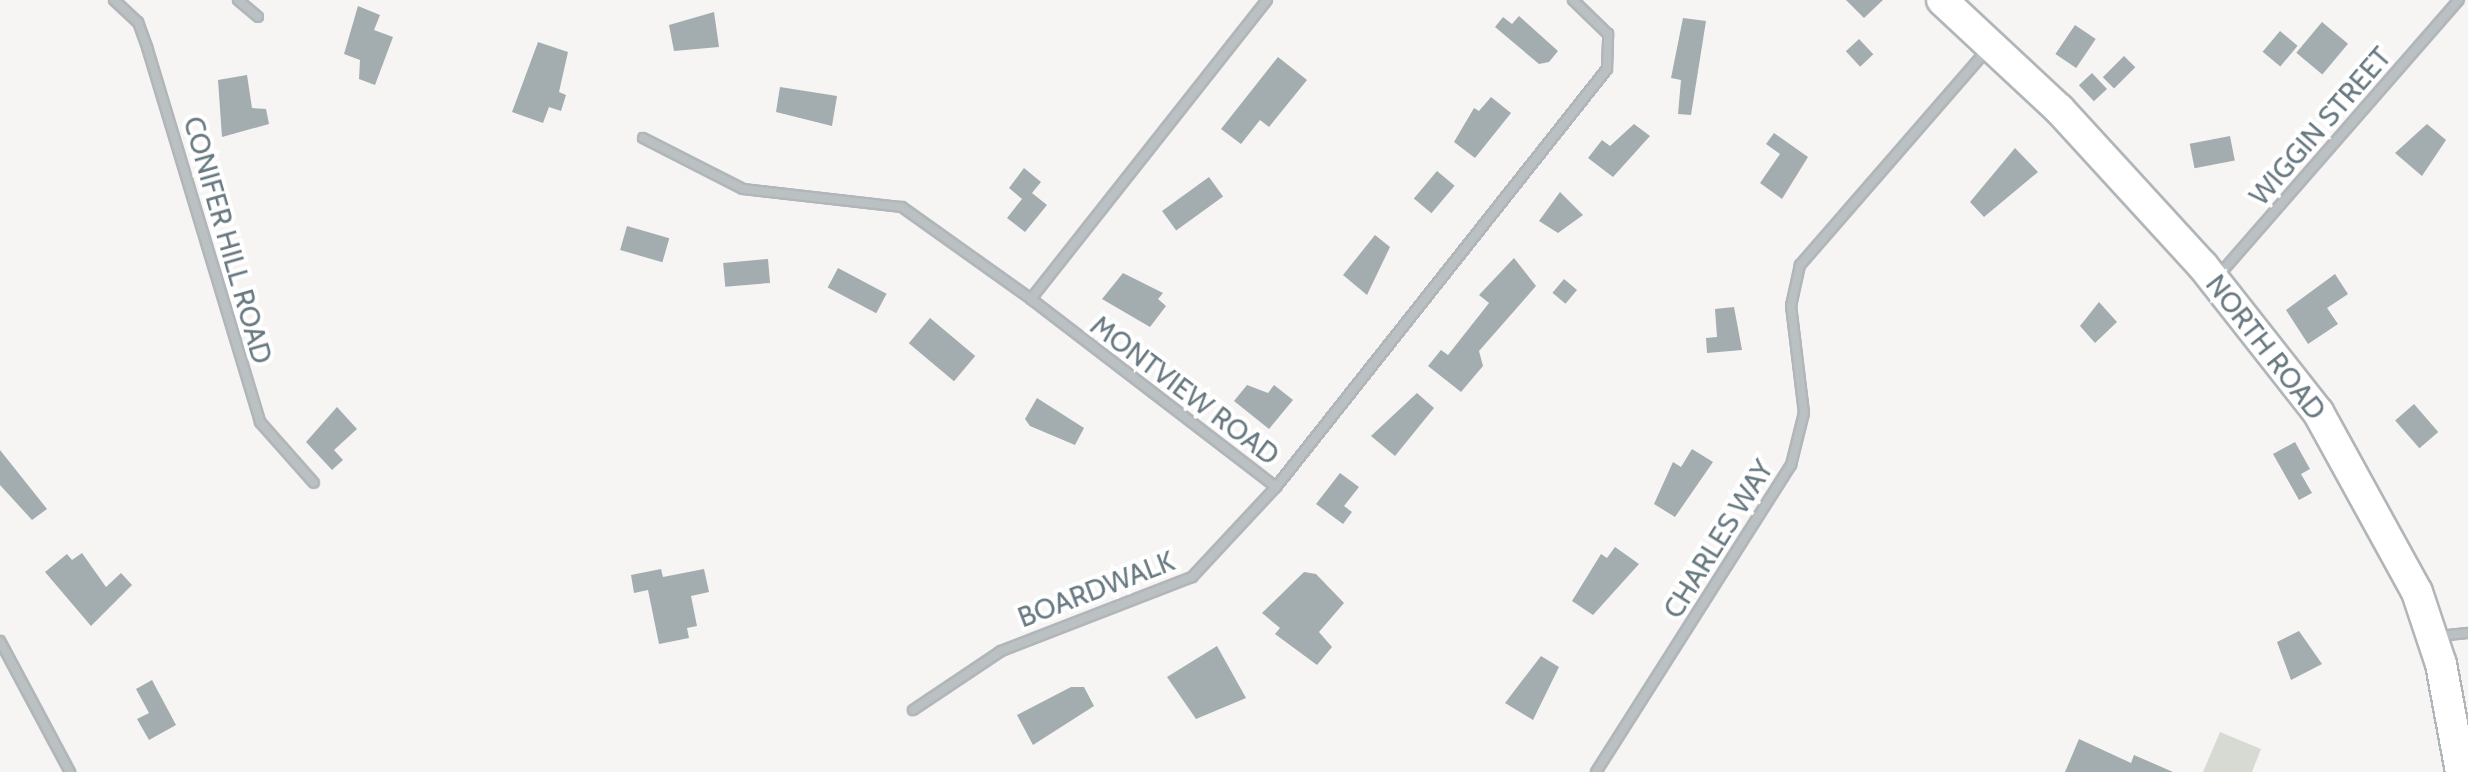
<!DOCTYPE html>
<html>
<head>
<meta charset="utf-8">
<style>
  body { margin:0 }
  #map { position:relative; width:2468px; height:772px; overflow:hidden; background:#f6f5f3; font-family:Cabin,sans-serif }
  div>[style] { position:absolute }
  .green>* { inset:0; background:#d6dad2 }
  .building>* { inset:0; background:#a3acaf; transform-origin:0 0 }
  .roads { filter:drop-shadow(2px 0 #b0b6b9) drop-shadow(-2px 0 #b0b6b9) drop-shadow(0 2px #b0b6b9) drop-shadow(0 -2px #b0b6b9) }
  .minor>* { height:8px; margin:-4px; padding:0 4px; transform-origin:4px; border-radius:4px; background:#bbc0c2 }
  .secondary>* { height:30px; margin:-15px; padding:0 15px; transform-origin:15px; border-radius:15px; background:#fff }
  span { translate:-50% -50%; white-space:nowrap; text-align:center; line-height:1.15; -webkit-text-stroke:8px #fff; paint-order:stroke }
  .street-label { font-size:28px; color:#687981 }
</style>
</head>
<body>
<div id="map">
  <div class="green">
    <i style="clip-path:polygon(2220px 732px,2261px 749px,2252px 772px,2203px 772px)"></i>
  </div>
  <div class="building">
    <i style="clip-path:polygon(1846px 0,1883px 0,1864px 18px)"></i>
    <i style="clip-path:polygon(358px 6px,380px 15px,374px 30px,393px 37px,375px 85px,359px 79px,360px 60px,344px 54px)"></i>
    <i style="clip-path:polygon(714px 12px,719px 47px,674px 51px,669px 25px)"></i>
    <i style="clip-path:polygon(1519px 16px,1558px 51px,1549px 62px,1539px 64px,1495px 27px,1503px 17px,1512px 24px)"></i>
    <i style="clip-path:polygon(1683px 18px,1706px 21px,1691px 115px,1678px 114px,1681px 80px,1671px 78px)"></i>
    <i style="left:2322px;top:22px;width:34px;height:40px;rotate:40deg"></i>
    <i style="left:2075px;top:25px;width:25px;height:35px;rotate:34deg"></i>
    <i style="left:2280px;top:31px;width:23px;height:27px;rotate:40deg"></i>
    <i style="left:1859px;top:39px;width:21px;height:18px;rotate:47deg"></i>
    <i style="clip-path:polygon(538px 42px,568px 52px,559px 92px,566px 95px,561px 111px,549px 107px,543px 123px,512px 112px)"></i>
    <i style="left:2124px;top:56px;width:16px;height:30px;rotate:45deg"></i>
    <i style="clip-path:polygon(1278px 57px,1307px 80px,1269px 127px,1260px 120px,1241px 144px,1221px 129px)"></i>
    <i style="left:2092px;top:73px;width:22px;height:18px;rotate:47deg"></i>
    <i style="clip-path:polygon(247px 75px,252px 108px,266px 109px,269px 124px,222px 137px,218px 80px)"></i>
    <i style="clip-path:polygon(780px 87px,837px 96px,832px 126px,776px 112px)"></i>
    <i style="clip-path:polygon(1491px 97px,1511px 113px,1475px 158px,1454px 142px,1474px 108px,1479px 111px)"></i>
    <i style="clip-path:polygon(1634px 124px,1650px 136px,1613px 177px,1588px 158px,1602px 140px,1610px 146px)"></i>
    <i style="clip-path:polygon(2427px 124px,2446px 140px,2422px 176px,2395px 153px)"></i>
    <i style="clip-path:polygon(1774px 133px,1808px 157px,1782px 199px,1760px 183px,1780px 154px,1766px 144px)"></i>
    <i style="left:2230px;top:136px;width:25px;height:41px;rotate:79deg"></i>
    <i style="clip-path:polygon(2015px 148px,2038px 172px,1984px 217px,1970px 202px)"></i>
    <i style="clip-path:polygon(1024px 168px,1041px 182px,1032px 193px,1047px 205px,1025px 232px,1007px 218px,1022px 199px,1009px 188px)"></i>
    <i style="left:1437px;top:171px;width:23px;height:36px;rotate:40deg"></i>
    <i style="left:1209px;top:177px;width:24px;height:58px;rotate:54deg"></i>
    <i style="clip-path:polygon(1560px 192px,1583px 215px,1558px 233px,1539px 221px)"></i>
    <i style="left:627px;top:226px;width:44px;height:25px;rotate:16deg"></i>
    <i style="clip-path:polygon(1375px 235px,1390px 247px,1367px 295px,1343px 275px)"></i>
    <i style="clip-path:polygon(1514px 258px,1536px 286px,1479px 351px,1483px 366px,1461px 392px,1428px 366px,1441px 350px,1448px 355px,1489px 303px,1479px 295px)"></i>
    <i style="left:768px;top:259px;width:24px;height:45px;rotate:85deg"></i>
    <i style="left:838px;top:268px;width:55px;height:22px;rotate:28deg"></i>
    <i style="clip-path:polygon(1123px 273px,1163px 293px,1158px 299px,1166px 306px,1150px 327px,1102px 299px)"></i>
    <i style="clip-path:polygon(2335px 274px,2348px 294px,2327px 308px,2338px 324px,2308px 344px,2286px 310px)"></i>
    <i style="left:1564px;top:279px;width:17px;height:18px;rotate:40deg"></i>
    <i style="clip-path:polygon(2099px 302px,2117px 322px,2095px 343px,2080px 326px)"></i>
    <i style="clip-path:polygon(1734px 307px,1742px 350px,1707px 353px,1706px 338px,1717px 337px,1715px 309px)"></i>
    <i style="left:930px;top:318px;width:59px;height:33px;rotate:40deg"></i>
    <i style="clip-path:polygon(1247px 385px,1268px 393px,1274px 385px,1293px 400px,1269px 429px,1234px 401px)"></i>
    <i style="clip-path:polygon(1417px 393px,1434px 408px,1395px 456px,1371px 436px)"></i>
    <i style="clip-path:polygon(1037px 398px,1084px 428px,1075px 445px,1030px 426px,1025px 419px)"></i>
    <i style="left:2414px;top:404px;width:37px;height:25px;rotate:49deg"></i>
    <i style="clip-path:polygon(337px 407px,357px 429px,334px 450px,343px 460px,332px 470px,306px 442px)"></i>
    <i style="clip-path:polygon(2295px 442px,2310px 469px,2301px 474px,2312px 493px,2299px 500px,2273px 454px)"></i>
    <i style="clip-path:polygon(1692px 449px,1713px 462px,1675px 517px,1654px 504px,1673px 462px,1681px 467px)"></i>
    <i style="clip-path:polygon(0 450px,47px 509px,32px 520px,0 485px)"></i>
    <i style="clip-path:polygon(1340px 473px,1359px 487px,1344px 506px,1352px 512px,1343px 524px,1316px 504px)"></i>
    <i style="clip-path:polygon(1615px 547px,1639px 564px,1593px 615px,1572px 601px,1601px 554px,1607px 558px)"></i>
    <i style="clip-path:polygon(82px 553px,106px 587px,121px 573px,132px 585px,91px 626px,45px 572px,67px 554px,72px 560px)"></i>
    <i style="clip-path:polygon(661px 569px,663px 577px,704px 569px,709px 592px,691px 596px,697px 626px,687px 628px,689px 638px,659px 644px,648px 590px,634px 593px,631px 575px)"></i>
    <i style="clip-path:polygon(1304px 572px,1316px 574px,1344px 603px,1319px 632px,1332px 647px,1317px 665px,1275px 634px,1280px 628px,1262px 613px)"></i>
    <i style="clip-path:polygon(2299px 631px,2322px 664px,2291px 680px,2277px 642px)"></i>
    <i style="clip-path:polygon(1217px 646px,1246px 698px,1196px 719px,1167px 677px)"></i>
    <i style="clip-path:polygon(1541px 656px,1559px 667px,1533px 720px,1505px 703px)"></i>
    <i style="clip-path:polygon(152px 680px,176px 725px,149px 740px,137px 719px,149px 713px,136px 689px)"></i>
    <i style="clip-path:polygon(1071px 687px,1084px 687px,1094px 706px,1033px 745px,1017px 715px)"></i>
    <i style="clip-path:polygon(2079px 739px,2131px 763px,2134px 755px,2173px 772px,2065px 772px)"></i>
  </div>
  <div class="roads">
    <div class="minor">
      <i style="left:114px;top:0;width:33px;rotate:43deg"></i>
      <i style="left:138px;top:22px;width:27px;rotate:70deg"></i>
      <i style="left:147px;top:47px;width:392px;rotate:73.2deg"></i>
      <i style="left:260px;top:422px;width:81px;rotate:48.5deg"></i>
      <i style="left:238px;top:0;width:26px;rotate:40deg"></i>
      <i style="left:1267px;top:0;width:381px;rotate:128.3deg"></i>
      <i style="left:1031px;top:299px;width:309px;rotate:37.5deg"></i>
      <i style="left:1276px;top:487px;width:533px;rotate:-51.63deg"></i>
      <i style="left:1607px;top:69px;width:35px;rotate:-88deg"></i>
      <i style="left:1608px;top:34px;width:49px;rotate:-135.8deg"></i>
      <i style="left:643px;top:138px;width:112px;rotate:27deg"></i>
      <i style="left:743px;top:189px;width:160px;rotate:6.5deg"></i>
      <i style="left:902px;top:207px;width:158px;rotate:35.5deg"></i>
      <i style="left:2218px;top:276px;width:366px;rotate:-48.9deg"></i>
      <i style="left:2438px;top:636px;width:30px;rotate:-6deg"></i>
      <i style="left:0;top:641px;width:149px;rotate:61.9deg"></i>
      <i style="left:913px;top:710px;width:106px;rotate:-33.8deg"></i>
      <i style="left:1001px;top:651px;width:205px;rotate:-21.2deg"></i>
      <i style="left:1192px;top:577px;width:123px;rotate:-47deg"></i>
      <i style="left:1596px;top:772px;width:364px;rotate:-57.6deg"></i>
      <i style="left:1791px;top:465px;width:54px;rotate:-76deg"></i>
      <i style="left:1804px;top:413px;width:108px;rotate:-96.9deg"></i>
      <i style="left:1791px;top:306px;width:42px;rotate:-77.6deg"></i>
      <i style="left:1800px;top:265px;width:284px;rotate:-49deg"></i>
    </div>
    <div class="secondary">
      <i style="left:1942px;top:0;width:160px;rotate:43deg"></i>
      <i style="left:2059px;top:109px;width:213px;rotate:47.5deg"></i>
      <i style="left:2203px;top:266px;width:186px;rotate:51.8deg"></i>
      <i style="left:2318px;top:412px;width:205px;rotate:61.2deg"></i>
      <i style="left:2417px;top:592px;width:76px;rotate:71.6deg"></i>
      <i style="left:2441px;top:664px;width:110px;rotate:79.5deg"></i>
    </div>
  </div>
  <div class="street-label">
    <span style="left:2320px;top:126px;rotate:-49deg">WIGGIN STREET</span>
    <span style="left:228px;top:240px;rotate:74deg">CONIFER HILL ROAD</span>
    <span style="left:2266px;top:347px;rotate:52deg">NORTH ROAD</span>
    <span style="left:1185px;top:390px;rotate:37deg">MONTVIEW ROAD</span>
    <span style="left:1718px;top:539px;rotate:-58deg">CHARLES WAY</span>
    <span style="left:1096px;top:589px;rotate:-21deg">BOARDWALK</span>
  </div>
</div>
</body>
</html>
